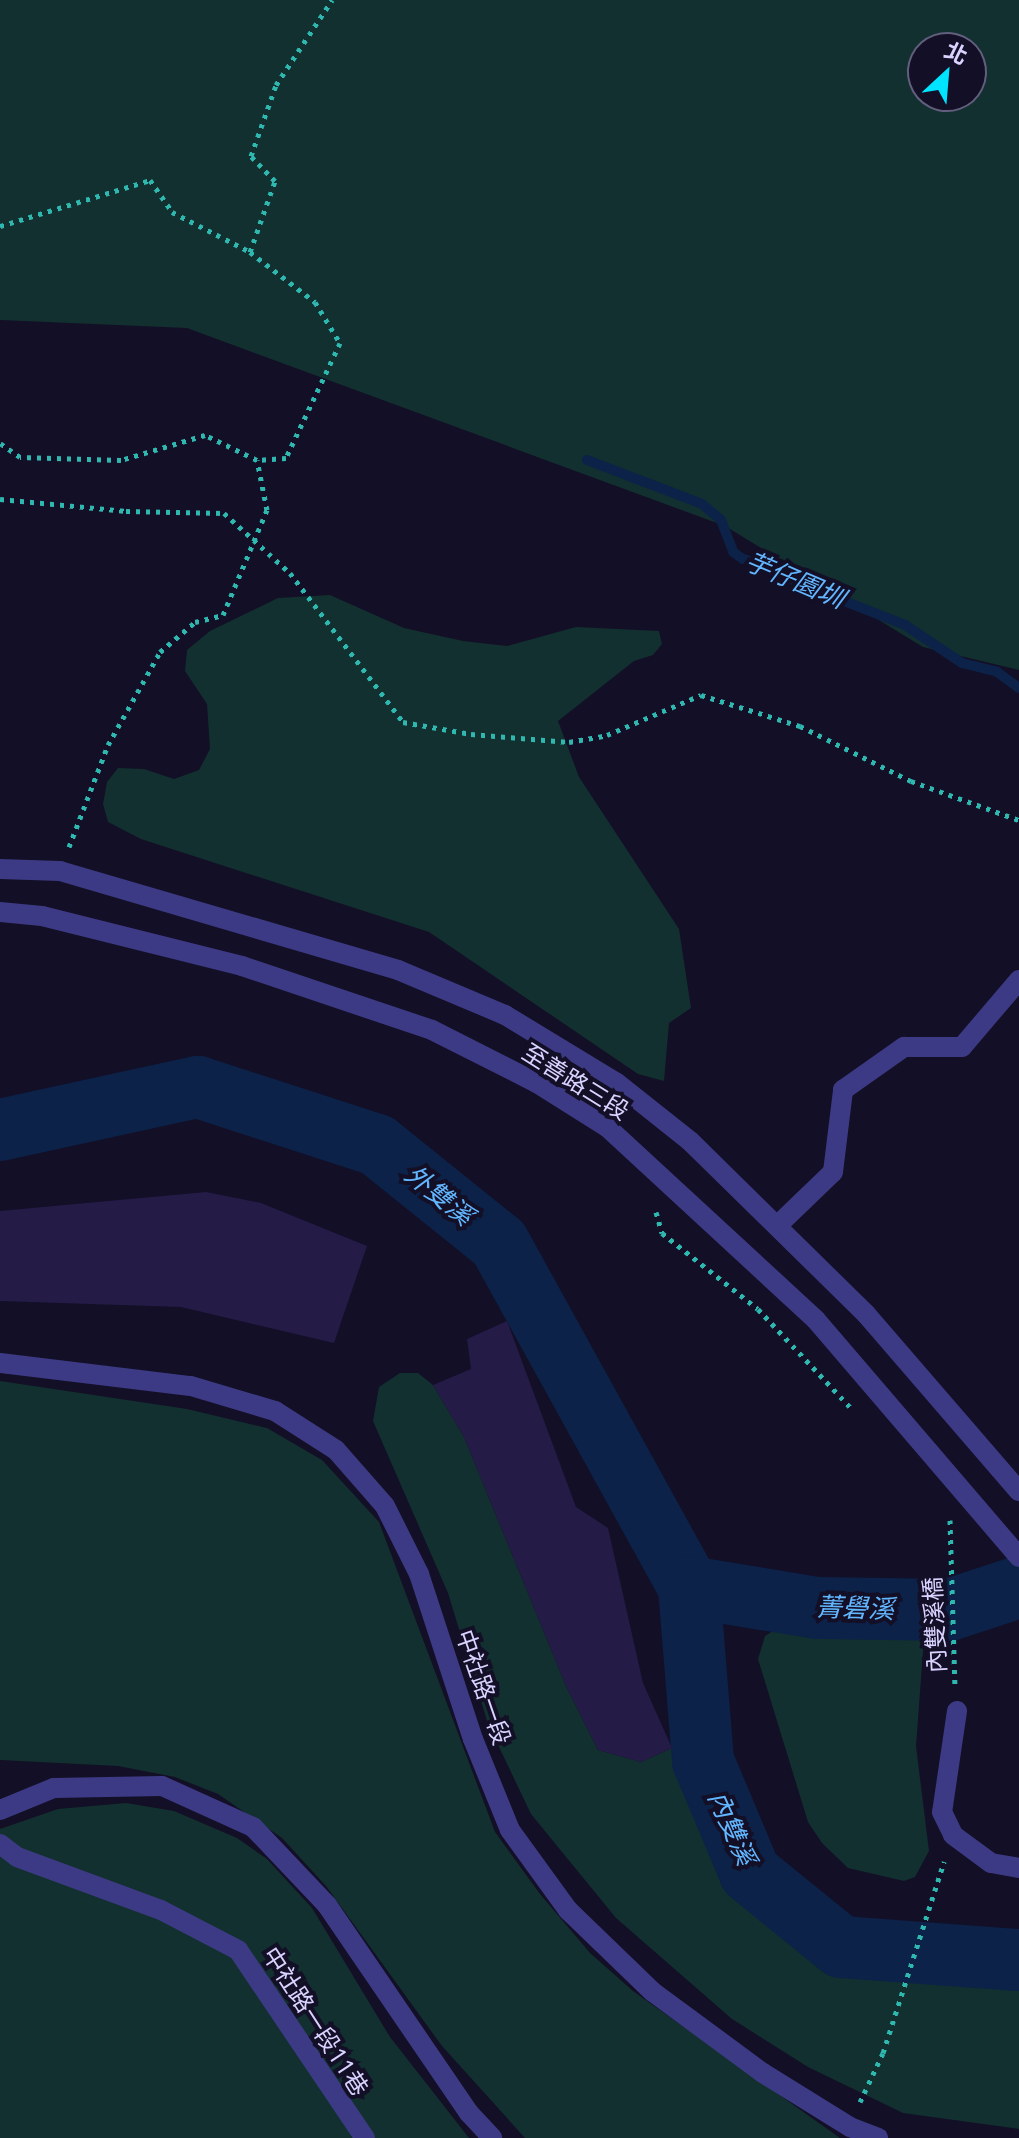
<!DOCTYPE html>
<html>
<head>
<meta charset="utf-8">
<style>
  body { margin:0 }
  #map { position:relative; width:1019px; height:2138px; overflow:hidden; background:#130f26; font-family:"Noto Sans","Noto Sans TC",sans-serif }
  div>[style] { position:absolute }
  .green>* { inset:0; background:#12302f }
  .stream>* { height:10px; margin:-5px; padding:0 5px; transform-origin:5px; border-radius:5px; background:#0c2248 }
  .river>* { height:62px; margin:-31px; padding:0 31px; transform-origin:31px; border-radius:31px; background:#0c2248 }
  .building>* { inset:0; background:#241b47 }
  .path>* { height:5px; margin-top:-2.5px; transform-origin:0; background:repeating-linear-gradient(90deg,#2fb8b0 0 4px,transparent 0 10px) }
  .minor>* { height:20px; margin:-10px; padding:0 10px; transform-origin:10px; border-radius:10px; background:#3d3a85 }
  span { translate:-50% -50%; white-space:nowrap; text-align:center; line-height:1.15; -webkit-text-stroke:8px #130f26; paint-order:stroke }
  .street-label { font-size:24px; color:#d9d4ff }
  .water-label { font-size:26px; color:#62b6ff; font-style:italic }
  .north { position:absolute; left:907px; top:32px; width:80px; height:80px; box-sizing:border-box; background:#130f26; border:2px solid #625e7d; border-radius:50%; rotate:26deg; font-size:22px; font-weight:700; line-height:32px; text-align:center; color:#d9d4ff }
  .north::after { content:''; display:block; margin:auto; width:28px; height:36px; background:#00e5ff; clip-path:polygon(50% 0,100% 100%,50% 72%,0 100%) }
</style>
</head>
<body>
<div id="map">
  <div class="green">
    <i style="clip-path:polygon(evenodd,0 0,1019px 0,1019px 670px,923px 647px,725px 526px,187px 328px,0 320px,0 0,923px 48px,971px 48px,971px 96px,923px 96px,923px 48px)"></i>
    <i style="clip-path:polygon(330px 595px,404px 628px,463px 641px,507px 646px,576px 627px,659px 631px,662px 644px,653px 655px,634px 661px,558px 721px,579px 777px,679px 929px,691px 1008px,669px 1023px,664px 1081px,638px 1074px,429px 932px,141px 839px,108px 822px,103px 804px,107px 782px,118px 768px,144px 769px,174px 779px,199px 770px,210px 749px,207px 704px,185px 671px,187px 650px,210px 631px,278px 598px)"></i>
    <i style="clip-path:polygon(400px 1373px,418px 1373px,433px 1385px,464px 1437px,566px 1686px,598px 1750px,641px 1762px,672px 1748px,698px 1780px,716px 1833px,746px 1877px,778px 1918px,817px 1951px,880px 1968px,1019px 1975px,1019px 2129px,903px 2113px,808px 2067px,732px 2019px,616px 1918px,531px 1814px,488px 1724px,448px 1593px,373px 1421px,379px 1387px)"></i>
    <i style="clip-path:polygon(0 1381px,187px 1409px,267px 1428px,322px 1460px,379px 1522px,495px 1832px,540px 1894px,590px 1953px,633px 1991px,840px 2138px,525px 2138px,442px 2046px,326px 1886px,282px 1838px,218px 1794px,175px 1777px,118px 1766px,0 1760px)"></i>
    <i style="clip-path:polygon(887px 1621px,919px 1624px,924px 1638px,916px 1746px,929px 1851px,915px 1877px,904px 1881px,848px 1868px,822px 1843px,808px 1822px,758px 1659px,765px 1636px,787px 1622px)"></i>
    <i style="clip-path:polygon(126px 1803px,174px 1811px,237px 1838px,267px 1859px,312px 1908px,390px 2037px,469px 2138px,0 2138px,0 1829px,58px 1809px)"></i>
  </div>
  <div class="stream">
    <i style="left:587px;top:460px;width:123px;rotate:20.9deg"></i>
    <i style="left:702px;top:504px;width:25px;rotate:40deg"></i>
    <i style="left:721px;top:520px;width:34px;rotate:69deg"></i>
    <i style="left:733px;top:552px;width:12px;rotate:35deg"></i>
    <i style="left:743px;top:559px;width:35px;rotate:15deg"></i>
    <i style="left:777px;top:568px;width:26px;rotate:36deg"></i>
    <i style="left:798px;top:583px;width:115px;rotate:21.4deg"></i>
    <i style="left:905px;top:625px;width:69px;rotate:33.7deg"></i>
    <i style="left:962px;top:663px;width:36px;rotate:14deg"></i>
    <i style="left:997px;top:672px;width:27px;rotate:36deg"></i>
  </div>
  <div class="river">
    <i style="left:0;top:1130px;width:203px;rotate:-12.3deg"></i>
    <i style="left:198px;top:1087px;width:188px;rotate:18deg"></i>
    <i style="left:377px;top:1145px;width:156px;rotate:38.8deg"></i>
    <i style="left:499px;top:1243px;width:393px;rotate:61.1deg"></i>
    <i style="left:689px;top:1587px;width:175px;rotate:85.4deg"></i>
    <i style="left:703px;top:1761px;width:121px;rotate:67.2deg"></i>
    <i style="left:750px;top:1873px;width:117px;rotate:39.1deg"></i>
    <i style="left:841px;top:1947px;width:178px;rotate:4.2deg"></i>
    <i style="left:689px;top:1587px;width:130px;rotate:9.3deg"></i>
    <i style="left:817px;top:1608px;width:132px;rotate:0.9deg"></i>
    <i style="left:949px;top:1610px;width:74px;rotate:-18.2deg"></i>
  </div>
  <div class="building">
    <i style="clip-path:polygon(206px 1192px,261px 1203px,367px 1246px,334px 1343px,181px 1307px,0 1301px,0 1211px)"></i>
    <i style="clip-path:polygon(507px 1321px,576px 1507px,608px 1528px,643px 1683px,672px 1748px,641px 1762px,598px 1750px,566px 1686px,464px 1437px,433px 1385px,471px 1369px,467px 1339px)"></i>
  </div>
  <div class="path">
    <i style="left:0;top:226px;width:157px;rotate:-17deg"></i>
    <i style="left:150px;top:180px;width:39px;rotate:55deg"></i>
    <i style="left:172px;top:212px;width:88px;rotate:27.1deg"></i>
    <i style="left:250px;top:252px;width:82px;rotate:37.6deg"></i>
    <i style="left:315px;top:302px;width:48px;rotate:58.6deg"></i>
    <i style="left:340px;top:343px;width:127px;rotate:115.2deg"></i>
    <i style="left:286px;top:458px;width:29px;rotate:176deg"></i>
    <i style="left:257px;top:460px;width:58px;rotate:-154.3deg"></i>
    <i style="left:205px;top:435px;width:88px;rotate:163.4deg"></i>
    <i style="left:121px;top:460px;width:101px;rotate:-178.3deg"></i>
    <i style="left:20px;top:457px;width:24px;rotate:-145deg"></i>
    <i style="left:250px;top:252px;width:75px;rotate:-70.6deg"></i>
    <i style="left:275px;top:181px;width:35px;rotate:-134deg"></i>
    <i style="left:251px;top:156px;width:75px;rotate:-70.6deg"></i>
    <i style="left:276px;top:85px;width:102px;rotate:-56.6deg"></i>
    <i style="left:0;top:499px;width:127px;rotate:5.4deg"></i>
    <i style="left:126px;top:511px;width:98px;rotate:1.2deg"></i>
    <i style="left:224px;top:513px;width:89px;rotate:42.3deg"></i>
    <i style="left:290px;top:573px;width:187px;rotate:52.8deg"></i>
    <i style="left:403px;top:722px;width:69px;rotate:10deg"></i>
    <i style="left:471px;top:734px;width:98px;rotate:4.7deg"></i>
    <i style="left:569px;top:742px;width:39px;rotate:-10deg"></i>
    <i style="left:607px;top:735px;width:102px;rotate:-23.1deg"></i>
    <i style="left:701px;top:695px;width:104px;rotate:17.4deg"></i>
    <i style="left:800px;top:726px;width:124px;rotate:26.4deg"></i>
    <i style="left:911px;top:781px;width:115px;rotate:19.9deg"></i>
    <i style="left:69px;top:847px;width:109px;rotate:-69.1deg"></i>
    <i style="left:108px;top:745px;width:107px;rotate:-60.8deg"></i>
    <i style="left:160px;top:652px;width:46px;rotate:-40.6deg"></i>
    <i style="left:195px;top:622px;width:29px;rotate:-14deg"></i>
    <i style="left:223px;top:615px;width:114px;rotate:-67.3deg"></i>
    <i style="left:267px;top:510px;width:51px;rotate:-101.3deg"></i>
    <i style="left:656px;top:1212px;width:22px;rotate:74deg"></i>
    <i style="left:662px;top:1233px;width:122px;rotate:38.4deg"></i>
    <i style="left:758px;top:1309px;width:137px;rotate:46.8deg"></i>
    <i style="left:950px;top:1520px;width:166px;rotate:88.3deg"></i>
    <i style="left:860px;top:2102px;width:54px;rotate:-64.9deg"></i>
    <i style="left:883px;top:2053px;width:201px;rotate:-72.3deg"></i>
  </div>
  <div class="minor">
    <i style="left:0;top:869px;width:60px;rotate:1.9deg"></i>
    <i style="left:60px;top:871px;width:352px;rotate:16.3deg"></i>
    <i style="left:398px;top:970px;width:116px;rotate:22.8deg"></i>
    <i style="left:505px;top:1015px;width:131px;rotate:31.3deg"></i>
    <i style="left:617px;top:1083px;width:93px;rotate:38.5deg"></i>
    <i style="left:690px;top:1141px;width:247px;rotate:44.5deg"></i>
    <i style="left:866px;top:1314px;width:234px;rotate:49.2deg"></i>
    <i style="left:0;top:912px;width:42px;rotate:5.4deg"></i>
    <i style="left:42px;top:916px;width:206px;rotate:14deg"></i>
    <i style="left:242px;top:966px;width:200px;rotate:18.6deg"></i>
    <i style="left:432px;top:1030px;width:118px;rotate:26.8deg"></i>
    <i style="left:537px;top:1083px;width:83px;rotate:32.2deg"></i>
    <i style="left:607px;top:1127px;width:284px;rotate:42.7deg"></i>
    <i style="left:816px;top:1320px;width:312px;rotate:49.4deg"></i>
    <i style="left:778px;top:1225px;width:76px;rotate:-43.9deg"></i>
    <i style="left:833px;top:1172px;width:83px;rotate:-83deg"></i>
    <i style="left:843px;top:1090px;width:75px;rotate:-35.2deg"></i>
    <i style="left:904px;top:1047px;width:58px"></i>
    <i style="left:962px;top:1047px;width:88px;rotate:-49.6deg"></i>
    <i style="left:0;top:1363px;width:192px;rotate:6.9deg"></i>
    <i style="left:191px;top:1386px;width:88px;rotate:16.6deg"></i>
    <i style="left:275px;top:1411px;width:72px;rotate:32.6deg"></i>
    <i style="left:336px;top:1450px;width:74px;rotate:48.8deg"></i>
    <i style="left:385px;top:1506px;width:76px;rotate:63.4deg"></i>
    <i style="left:419px;top:1574px;width:174px;rotate:71.9deg"></i>
    <i style="left:473px;top:1739px;width:98px;rotate:67.9deg"></i>
    <i style="left:510px;top:1830px;width:99px;rotate:54.1deg"></i>
    <i style="left:568px;top:1910px;width:118px;rotate:44deg"></i>
    <i style="left:653px;top:1992px;width:137px;rotate:36.4deg"></i>
    <i style="left:763px;top:2073px;width:102px;rotate:31.8deg"></i>
    <i style="left:850px;top:2127px;width:30px;rotate:21deg"></i>
    <i style="left:957px;top:1711px;width:102px;rotate:98.4deg"></i>
    <i style="left:942px;top:1812px;width:25px;rotate:64deg"></i>
    <i style="left:953px;top:1835px;width:47px;rotate:36.4deg"></i>
    <i style="left:991px;top:1863px;width:28px;rotate:10deg"></i>
    <i style="left:0;top:1810px;width:58px;rotate:-22.2deg"></i>
    <i style="left:54px;top:1788px;width:108px;rotate:-1.1deg"></i>
    <i style="left:162px;top:1786px;width:100px;rotate:24.3deg"></i>
    <i style="left:253px;top:1827px;width:108px;rotate:46.5deg"></i>
    <i style="left:327px;top:1905px;width:252px;rotate:55.7deg"></i>
    <i style="left:469px;top:2113px;width:34px;rotate:47deg"></i>
    <i style="left:0;top:1844px;width:21px;rotate:37deg"></i>
    <i style="left:17px;top:1857px;width:153px;rotate:20.2deg"></i>
    <i style="left:161px;top:1910px;width:87px;rotate:27.5deg"></i>
    <i style="left:238px;top:1950px;width:227px;rotate:56deg"></i>
  </div>
  <div class="street-label">
    <span style="left:576px;top:1081px;rotate:32deg">至善路三段</span>
    <span style="left:934px;top:1625px;rotate:-93deg">內雙溪橋</span>
    <span style="left:484px;top:1687px;rotate:71deg">中社路一段</span>
    <span style="left:316px;top:2021px;rotate:57deg">中社路一段11巷</span>
  </div>
  <div class="water-label">
    <span style="left:795px;top:580px;rotate:23deg">芋仔園圳</span>
    <span style="left:439px;top:1195px;rotate:39deg">外雙溪</span>
    <span style="left:855px;top:1608px;rotate:2deg">菁礐溪</span>
    <span style="left:732px;top:1828px;rotate:66deg">內雙溪</span>
  </div>
  <div class="north">北</div>
</div>
</body>
</html>
